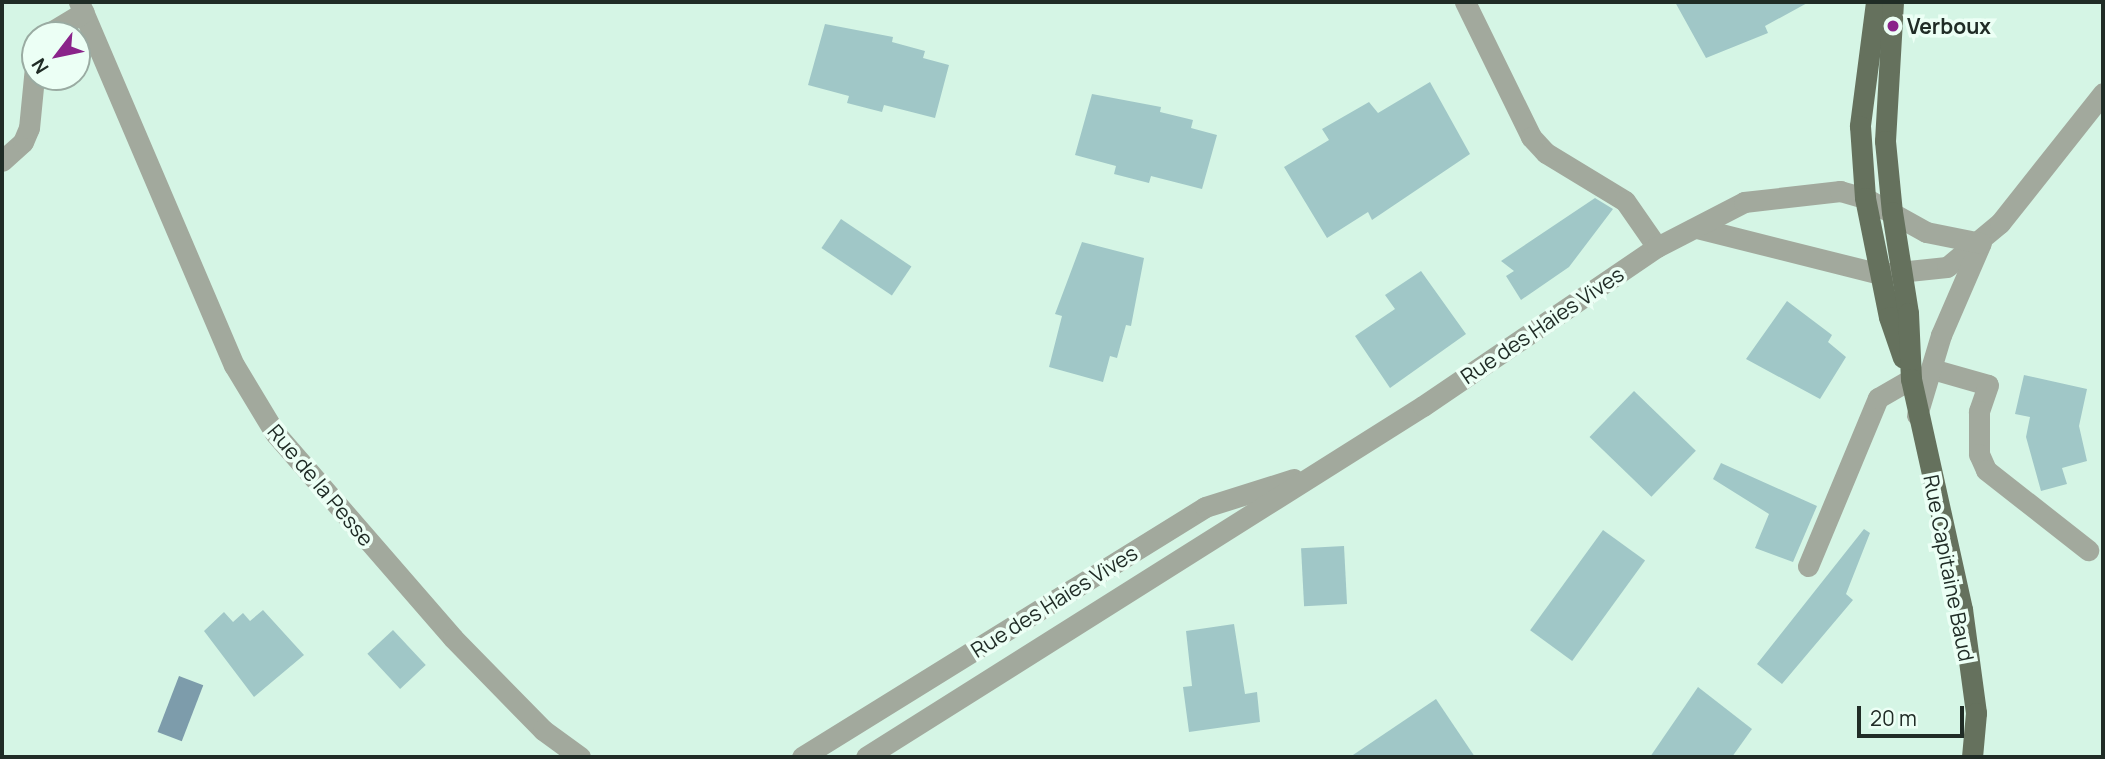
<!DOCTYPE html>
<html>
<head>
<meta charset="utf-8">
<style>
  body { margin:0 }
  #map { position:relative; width:2105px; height:759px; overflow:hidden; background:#d5f5e5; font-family:Manrope,sans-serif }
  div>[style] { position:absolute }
  .water>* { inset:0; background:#7d9cab; transform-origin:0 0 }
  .building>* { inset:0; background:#a0c7c7; transform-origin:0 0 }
  .minor>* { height:21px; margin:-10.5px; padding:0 10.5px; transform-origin:10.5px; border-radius:10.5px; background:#a2a99d }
  .major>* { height:21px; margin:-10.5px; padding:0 10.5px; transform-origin:10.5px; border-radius:10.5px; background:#65715d }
  .dots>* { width:19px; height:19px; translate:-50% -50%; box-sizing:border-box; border:4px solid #ecfff5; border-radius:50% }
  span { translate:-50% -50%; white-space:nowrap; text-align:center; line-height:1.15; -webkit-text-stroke:7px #ecfff5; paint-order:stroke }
  .poi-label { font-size:21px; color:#202c26; font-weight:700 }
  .left { translate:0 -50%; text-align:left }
  .street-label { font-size:21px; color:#202c26 }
  .frame { position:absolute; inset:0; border:4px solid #202c26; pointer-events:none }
  .north { position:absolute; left:21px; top:21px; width:70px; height:70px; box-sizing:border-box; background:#ecfff5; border:2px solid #9aaba2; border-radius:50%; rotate:238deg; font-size:19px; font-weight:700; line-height:28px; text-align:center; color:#202c26 }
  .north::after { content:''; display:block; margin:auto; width:24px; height:32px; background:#8a248a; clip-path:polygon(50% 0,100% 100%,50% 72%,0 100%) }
  .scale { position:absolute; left:1857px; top:706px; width:107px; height:32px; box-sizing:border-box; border:4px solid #202c26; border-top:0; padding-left:9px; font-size:21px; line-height:24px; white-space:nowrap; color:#202c26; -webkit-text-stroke:5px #ecfff5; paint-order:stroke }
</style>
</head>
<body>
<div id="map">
  <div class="water">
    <i style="left:179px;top:676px;width:26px;height:60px;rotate:21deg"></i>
  </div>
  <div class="building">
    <i style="clip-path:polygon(1675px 2px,1809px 2px,1765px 26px,1768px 33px,1706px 58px)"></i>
    <i style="clip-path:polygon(825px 24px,893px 37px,892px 42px,925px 51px,923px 58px,949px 65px,935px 118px,884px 105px,882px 112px,847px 103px,849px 96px,808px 85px)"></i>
    <i style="clip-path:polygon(1430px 82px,1470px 154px,1372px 220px,1368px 212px,1327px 238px,1284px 167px,1329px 140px,1322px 129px,1369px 102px,1378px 113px)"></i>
    <i style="clip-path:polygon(1092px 94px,1161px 107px,1160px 112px,1193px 120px,1191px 128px,1217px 135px,1202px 189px,1151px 176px,1149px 183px,1114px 174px,1116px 166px,1075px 155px)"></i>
    <i style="clip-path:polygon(1595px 198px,1613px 209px,1569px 267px,1521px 300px,1506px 276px,1514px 271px,1501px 261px)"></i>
    <i style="left:841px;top:219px;width:85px;height:35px;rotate:34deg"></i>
    <i style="clip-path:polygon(1082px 242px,1144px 258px,1131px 326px,1126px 325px,1117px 358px,1110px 356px,1103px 382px,1049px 367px,1062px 316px,1055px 314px)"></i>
    <i style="clip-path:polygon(1421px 271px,1466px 334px,1390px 388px,1355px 336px,1395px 309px,1385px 295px)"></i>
    <i style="clip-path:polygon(1787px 301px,1832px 335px,1828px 342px,1846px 357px,1820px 399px,1746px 359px)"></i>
    <i style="clip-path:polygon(2024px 375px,2087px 389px,2079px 426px,2087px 461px,2062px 468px,2067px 484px,2041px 491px,2026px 437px,2030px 417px,2015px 414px)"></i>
    <i style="left:1634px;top:391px;width:86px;height:64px;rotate:44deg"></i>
    <i style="clip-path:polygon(1721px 463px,1817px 506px,1793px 562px,1755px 548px,1769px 514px,1713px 479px)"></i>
    <i style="clip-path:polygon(1864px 529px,1870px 533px,1846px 594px,1853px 600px,1782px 684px,1757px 664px)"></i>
    <i style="left:1603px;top:530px;width:52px;height:124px;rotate:36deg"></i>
    <i style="left:1344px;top:546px;width:58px;height:43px;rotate:87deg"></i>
    <i style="clip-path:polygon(263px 610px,304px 655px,254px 697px,204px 631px,224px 612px,233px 622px,243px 613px,250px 621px)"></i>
    <i style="clip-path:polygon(1234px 624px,1245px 694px,1257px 692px,1260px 722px,1189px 732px,1183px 687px,1192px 686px,1186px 631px)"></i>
    <i style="left:393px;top:630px;width:48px;height:35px;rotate:47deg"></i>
    <i style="clip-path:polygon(1698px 687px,1752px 729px,1732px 757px,1650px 757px)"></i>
    <i style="clip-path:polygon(1436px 699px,1475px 757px,1350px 757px)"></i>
  </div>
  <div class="minor">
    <i style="left:79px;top:2px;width:395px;rotate:66.9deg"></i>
    <i style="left:234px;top:365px;width:79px;rotate:58.9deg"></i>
    <i style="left:275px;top:433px;width:271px;rotate:49deg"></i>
    <i style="left:453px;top:638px;width:129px;rotate:45.6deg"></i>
    <i style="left:543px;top:730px;width:46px;rotate:36.1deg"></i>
    <i style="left:1465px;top:2px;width:150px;rotate:63.9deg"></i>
    <i style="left:1531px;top:137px;width:22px;rotate:47deg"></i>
    <i style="left:1546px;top:153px;width:92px;rotate:31.3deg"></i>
    <i style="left:1625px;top:201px;width:56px;rotate:55.2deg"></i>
    <i style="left:46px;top:35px;width:44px;rotate:-31.2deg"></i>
    <i style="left:2px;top:161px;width:28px;rotate:-42deg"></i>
    <i style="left:23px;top:142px;width:15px;rotate:-67deg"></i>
    <i style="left:29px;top:128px;width:61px;rotate:-84.4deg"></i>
    <i style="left:1697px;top:228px;width:189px;rotate:14.1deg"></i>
    <i style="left:1880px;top:274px;width:67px;rotate:-6deg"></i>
    <i style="left:1947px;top:267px;width:69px;rotate:-39.7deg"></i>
    <i style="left:2000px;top:223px;width:166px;rotate:-51.6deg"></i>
    <i style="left:1932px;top:369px;width:58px;rotate:15.9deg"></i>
    <i style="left:1988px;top:385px;width:28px;rotate:109deg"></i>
    <i style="left:1979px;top:411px;width:43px;rotate:90deg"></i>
    <i style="left:1979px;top:454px;width:17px;rotate:66deg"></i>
    <i style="left:1986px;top:470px;width:130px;rotate:38.1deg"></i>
    <i style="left:1917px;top:415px;width:84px;rotate:-73.3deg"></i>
    <i style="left:1941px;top:335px;width:98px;rotate:-66.6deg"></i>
    <i style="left:1808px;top:566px;width:182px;rotate:-67.4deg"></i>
    <i style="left:1878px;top:398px;width:38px;rotate:-30deg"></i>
    <i style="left:802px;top:757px;width:474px;rotate:-31.8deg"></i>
    <i style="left:1205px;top:507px;width:93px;rotate:-17.5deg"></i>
    <i style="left:866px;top:757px;width:658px;rotate:-32.22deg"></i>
    <i style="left:1423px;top:406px;width:283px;rotate:-34.2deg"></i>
    <i style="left:1657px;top:247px;width:98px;rotate:-27.3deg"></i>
    <i style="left:1744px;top:202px;width:97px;rotate:-6.5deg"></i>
    <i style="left:1840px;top:191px;width:26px;rotate:16deg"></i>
    <i style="left:1865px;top:198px;width:70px;rotate:29.1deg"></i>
    <i style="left:1926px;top:232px;width:56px;rotate:11.3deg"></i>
  </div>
  <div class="major">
    <i style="left:1876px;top:2px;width:125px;rotate:97.4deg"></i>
    <i style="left:1860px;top:126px;width:72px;rotate:86deg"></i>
    <i style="left:1865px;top:198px;width:121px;rotate:78.6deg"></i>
    <i style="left:1889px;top:317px;width:43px;rotate:71.1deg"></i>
    <i style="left:1893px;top:2px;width:139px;rotate:93.3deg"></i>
    <i style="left:1885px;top:141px;width:71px;rotate:84.4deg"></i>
    <i style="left:1892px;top:212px;width:102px;rotate:81deg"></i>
    <i style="left:1908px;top:313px;width:66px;rotate:87.4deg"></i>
    <i style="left:1911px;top:379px;width:236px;rotate:77.5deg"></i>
    <i style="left:1962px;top:609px;width:105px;rotate:82.3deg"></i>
    <i style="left:1976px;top:713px;width:44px;rotate:95.2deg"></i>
  </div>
  <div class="dots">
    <i style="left:1893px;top:26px;background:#8a248a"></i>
  </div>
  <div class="poi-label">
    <span class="left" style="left:1907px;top:26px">Verboux</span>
  </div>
  <div class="street-label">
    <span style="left:1542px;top:325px;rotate:-34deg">Rue des Haies Vives</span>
    <span style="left:321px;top:485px;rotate:50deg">Rue de la Pesse</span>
    <span style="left:1949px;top:568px;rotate:79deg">Rue Capitaine Baud</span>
    <span style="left:1054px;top:601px;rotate:-32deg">Rue des Haies Vives</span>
  </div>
  <div class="frame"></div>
  <div class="north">N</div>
  <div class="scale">20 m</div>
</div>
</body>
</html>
